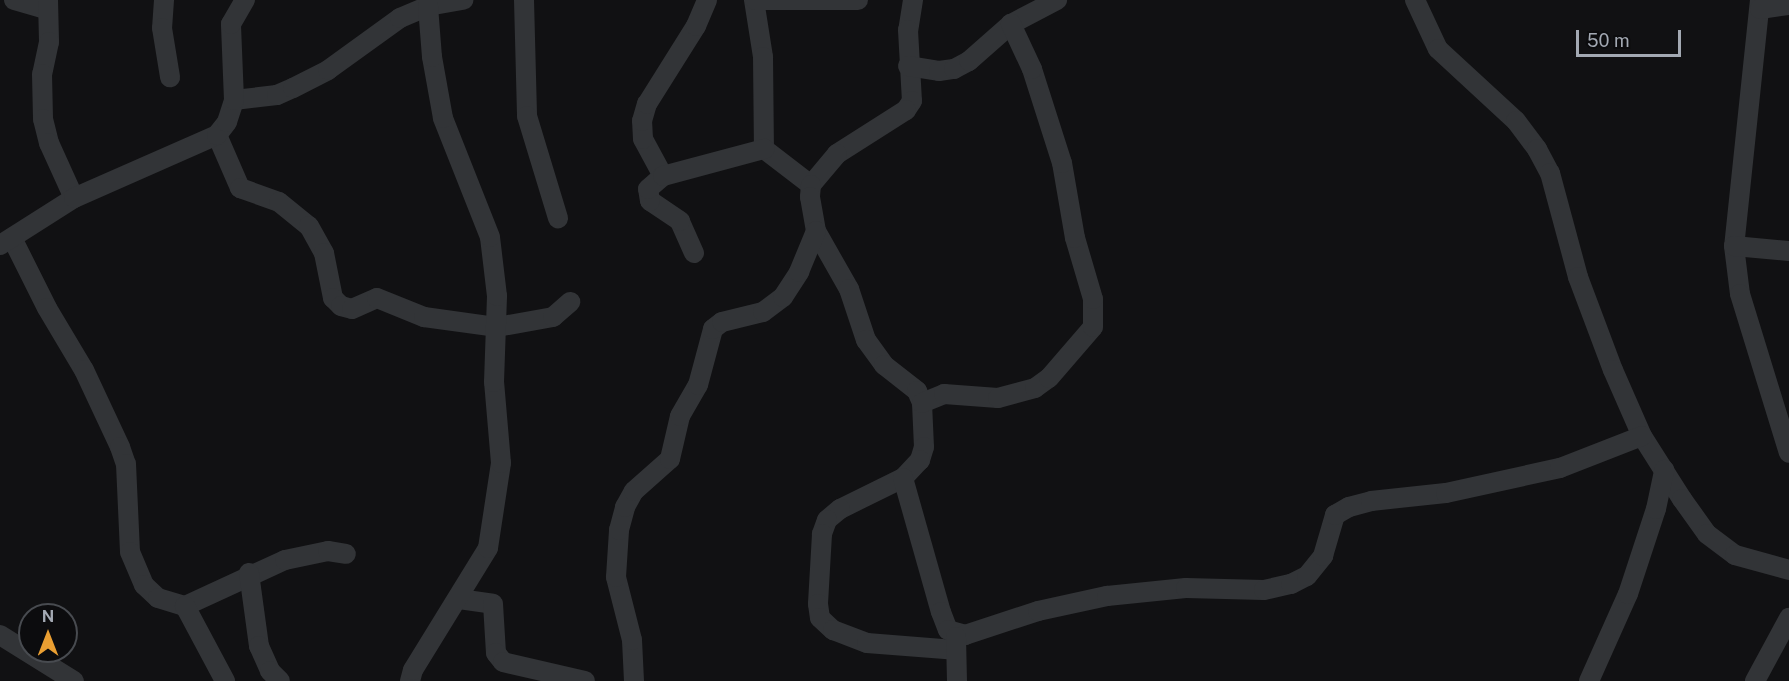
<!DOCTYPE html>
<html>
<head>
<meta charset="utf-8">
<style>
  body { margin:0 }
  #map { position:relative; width:1789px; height:681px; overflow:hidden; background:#111113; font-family:"Public Sans",sans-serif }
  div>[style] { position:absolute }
  .minor>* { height:20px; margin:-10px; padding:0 10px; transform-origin:10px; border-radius:10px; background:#323437 }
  span { translate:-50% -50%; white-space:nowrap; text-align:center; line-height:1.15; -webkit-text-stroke:6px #0c0c0e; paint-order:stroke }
  .north { position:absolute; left:18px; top:603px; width:60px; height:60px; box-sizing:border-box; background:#0c0c0e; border:2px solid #484b50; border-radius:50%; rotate:0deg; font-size:16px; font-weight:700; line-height:24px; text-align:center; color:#a3a9b3 }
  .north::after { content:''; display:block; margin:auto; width:21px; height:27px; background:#ea9f32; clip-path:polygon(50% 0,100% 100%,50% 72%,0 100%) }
  .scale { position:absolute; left:1576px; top:30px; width:105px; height:27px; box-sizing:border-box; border:3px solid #a3a9b3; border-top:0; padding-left:8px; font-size:18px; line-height:21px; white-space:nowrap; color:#a3a9b3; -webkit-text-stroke:4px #0c0c0e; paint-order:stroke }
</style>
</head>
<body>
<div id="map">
  <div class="minor">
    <i style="left:14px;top:0;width:35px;rotate:16deg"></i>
    <i style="left:48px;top:0;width:42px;rotate:88.6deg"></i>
    <i style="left:49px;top:42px;width:33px;rotate:102deg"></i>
    <i style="left:42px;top:74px;width:45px;rotate:88.7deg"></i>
    <i style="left:43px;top:119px;width:25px;rotate:76deg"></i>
    <i style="left:49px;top:143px;width:60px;rotate:65.6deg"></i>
    <i style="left:164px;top:0;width:28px;rotate:94deg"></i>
    <i style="left:162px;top:28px;width:50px;rotate:80.7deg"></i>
    <i style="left:524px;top:0;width:116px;rotate:88.5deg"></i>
    <i style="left:527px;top:116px;width:107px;rotate:73.1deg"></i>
    <i style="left:754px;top:0;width:58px;rotate:81deg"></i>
    <i style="left:763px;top:57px;width:92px;rotate:89.4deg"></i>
    <i style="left:764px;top:149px;width:59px;rotate:37.5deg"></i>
    <i style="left:755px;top:0;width:103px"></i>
    <i style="left:913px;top:0;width:30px;rotate:99deg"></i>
    <i style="left:908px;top:30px;width:71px;rotate:86.8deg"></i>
    <i style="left:912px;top:101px;width:11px;rotate:124deg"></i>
    <i style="left:906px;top:110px;width:82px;rotate:147.5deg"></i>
    <i style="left:837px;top:154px;width:40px;rotate:130deg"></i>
    <i style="left:811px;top:185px;width:12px;rotate:95deg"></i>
    <i style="left:810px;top:197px;width:35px;rotate:80deg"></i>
    <i style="left:816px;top:231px;width:67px;rotate:60.4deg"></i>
    <i style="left:849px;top:289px;width:54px;rotate:71.6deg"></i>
    <i style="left:866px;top:340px;width:31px;rotate:54deg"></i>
    <i style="left:884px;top:365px;width:42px;rotate:38.2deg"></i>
    <i style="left:917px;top:391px;width:13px;rotate:67deg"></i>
    <i style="left:922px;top:403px;width:44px;rotate:87.4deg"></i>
    <i style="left:924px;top:447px;width:14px;rotate:107deg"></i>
    <i style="left:920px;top:460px;width:25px;rotate:133deg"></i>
    <i style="left:903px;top:478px;width:70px;rotate:153.8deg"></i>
    <i style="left:840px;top:509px;width:17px;rotate:140deg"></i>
    <i style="left:827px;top:520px;width:15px;rotate:110deg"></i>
    <i style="left:822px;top:534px;width:70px;rotate:93.3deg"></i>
    <i style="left:818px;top:604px;width:14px;rotate:82deg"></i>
    <i style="left:820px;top:618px;width:18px;rotate:43deg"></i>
    <i style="left:833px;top:630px;width:36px;rotate:21deg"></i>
    <i style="left:867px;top:643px;width:88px;rotate:4.5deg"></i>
    <i style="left:1415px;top:0;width:54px;rotate:64.9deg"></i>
    <i style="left:1438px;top:49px;width:106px;rotate:42.7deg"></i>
    <i style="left:1516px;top:121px;width:35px;rotate:53deg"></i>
    <i style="left:1537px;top:149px;width:27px;rotate:62deg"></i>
    <i style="left:1550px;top:173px;width:108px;rotate:74.9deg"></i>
    <i style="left:1578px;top:277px;width:99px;rotate:69.4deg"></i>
    <i style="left:1613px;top:370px;width:72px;rotate:66.3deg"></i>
    <i style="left:1642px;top:436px;width:75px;rotate:57.6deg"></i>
    <i style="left:1682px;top:499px;width:43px;rotate:54.5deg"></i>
    <i style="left:1707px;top:534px;width:35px;rotate:37deg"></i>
    <i style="left:1735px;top:555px;width:56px;rotate:15.5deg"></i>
    <i style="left:1760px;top:0;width:247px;rotate:96deg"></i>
    <i style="left:1734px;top:246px;width:48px;rotate:82.9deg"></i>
    <i style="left:1740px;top:294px;width:166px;rotate:72.9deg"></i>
    <i style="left:1760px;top:9px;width:29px;rotate:-8deg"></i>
    <i style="left:908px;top:66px;width:31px;rotate:9deg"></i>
    <i style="left:939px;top:71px;width:15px;rotate:-8deg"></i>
    <i style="left:954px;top:69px;width:17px;rotate:-28deg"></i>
    <i style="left:969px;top:61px;width:56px;rotate:-41.4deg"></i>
    <i style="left:1011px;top:24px;width:52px;rotate:-27.6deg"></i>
    <i style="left:234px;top:100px;width:43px;rotate:-6.6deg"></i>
    <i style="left:277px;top:95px;width:17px;rotate:-24deg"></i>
    <i style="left:293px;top:88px;width:39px;rotate:-27deg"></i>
    <i style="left:328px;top:70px;width:89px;rotate:-35.8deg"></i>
    <i style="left:400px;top:18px;width:30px;rotate:-23deg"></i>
    <i style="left:428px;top:6px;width:36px;rotate:-10deg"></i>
    <i style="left:217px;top:135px;width:58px;rotate:66.5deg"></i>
    <i style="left:240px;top:188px;width:41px;rotate:19.7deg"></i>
    <i style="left:279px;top:202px;width:38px;rotate:39deg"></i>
    <i style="left:309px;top:226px;width:31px;rotate:61deg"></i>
    <i style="left:324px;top:253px;width:46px;rotate:78.7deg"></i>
    <i style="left:333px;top:298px;width:11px;rotate:45deg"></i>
    <i style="left:341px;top:306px;width:11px;rotate:15deg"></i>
    <i style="left:352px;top:309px;width:27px;rotate:-24deg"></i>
    <i style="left:377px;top:298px;width:51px;rotate:22deg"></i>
    <i style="left:424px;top:317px;width:74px;rotate:7.8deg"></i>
    <i style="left:497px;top:327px;width:57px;rotate:-10.1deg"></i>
    <i style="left:553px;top:317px;width:23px;rotate:-41deg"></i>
    <i style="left:663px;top:176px;width:42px;rotate:-118.4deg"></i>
    <i style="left:643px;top:139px;width:18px;rotate:-93deg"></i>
    <i style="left:642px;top:121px;width:18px;rotate:-74deg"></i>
    <i style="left:647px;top:104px;width:92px;rotate:-57.9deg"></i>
    <i style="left:696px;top:26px;width:28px;rotate:-67deg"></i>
    <i style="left:12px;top:238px;width:78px;rotate:63.4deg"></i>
    <i style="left:47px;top:308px;width:72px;rotate:59.2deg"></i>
    <i style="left:84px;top:370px;width:85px;rotate:64.9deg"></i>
    <i style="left:120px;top:447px;width:18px;rotate:71deg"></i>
    <i style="left:126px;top:464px;width:88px;rotate:87.4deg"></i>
    <i style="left:130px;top:552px;width:36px;rotate:67deg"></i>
    <i style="left:144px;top:585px;width:19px;rotate:43deg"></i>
    <i style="left:158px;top:598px;width:28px;rotate:17deg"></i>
    <i style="left:185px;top:606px;width:110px;rotate:-24.7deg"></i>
    <i style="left:285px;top:560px;width:44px;rotate:-11.8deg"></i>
    <i style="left:328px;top:551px;width:18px;rotate:9deg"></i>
    <i style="left:0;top:245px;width:88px;rotate:-32.4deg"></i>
    <i style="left:74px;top:198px;width:156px;rotate:-23.8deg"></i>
    <i style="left:217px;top:135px;width:16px;rotate:-52deg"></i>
    <i style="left:227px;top:122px;width:23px;rotate:-72deg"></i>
    <i style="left:234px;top:100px;width:76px;rotate:-92.3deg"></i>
    <i style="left:231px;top:24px;width:28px;rotate:-60deg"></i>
    <i style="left:1734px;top:246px;width:55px;rotate:5.2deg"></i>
    <i style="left:694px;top:253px;width:35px;rotate:-114deg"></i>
    <i style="left:680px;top:221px;width:36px;rotate:-146deg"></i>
    <i style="left:650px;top:201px;width:12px;rotate:-99deg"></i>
    <i style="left:648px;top:189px;width:20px;rotate:-41deg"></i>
    <i style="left:663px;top:176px;width:105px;rotate:-15deg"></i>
    <i style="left:922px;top:403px;width:24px;rotate:-22deg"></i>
    <i style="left:944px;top:394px;width:54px;rotate:4.2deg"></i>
    <i style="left:998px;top:398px;width:38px;rotate:-15deg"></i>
    <i style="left:1035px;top:388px;width:17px;rotate:-36deg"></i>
    <i style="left:1049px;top:378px;width:67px;rotate:-49.2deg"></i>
    <i style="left:1093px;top:327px;width:28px;rotate:-90deg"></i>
    <i style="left:1093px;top:299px;width:64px;rotate:-106.4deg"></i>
    <i style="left:1075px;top:238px;width:76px;rotate:-99.8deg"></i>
    <i style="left:1062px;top:163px;width:99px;rotate:-107.7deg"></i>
    <i style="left:1032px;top:69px;width:50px;rotate:-115deg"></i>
    <i style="left:903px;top:478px;width:139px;rotate:74.2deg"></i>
    <i style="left:941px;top:612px;width:19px;rotate:69deg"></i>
    <i style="left:948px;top:630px;width:18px;rotate:16deg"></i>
    <i style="left:965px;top:635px;width:77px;rotate:-18.2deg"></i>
    <i style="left:1038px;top:611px;width:71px;rotate:-12.3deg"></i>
    <i style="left:1107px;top:596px;width:79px;rotate:-5.8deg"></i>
    <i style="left:1186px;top:588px;width:78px;rotate:1.5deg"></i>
    <i style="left:1264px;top:590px;width:28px;rotate:-13deg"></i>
    <i style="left:1291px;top:584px;width:18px;rotate:-27deg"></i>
    <i style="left:1307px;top:576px;width:26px;rotate:-51deg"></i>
    <i style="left:1323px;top:556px;width:43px;rotate:-73.7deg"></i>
    <i style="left:1335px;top:515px;width:16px;rotate:-30deg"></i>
    <i style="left:1349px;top:507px;width:23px;rotate:-15deg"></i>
    <i style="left:1371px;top:501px;width:75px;rotate:-6.1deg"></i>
    <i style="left:1446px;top:493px;width:117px;rotate:-12.4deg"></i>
    <i style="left:1560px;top:468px;width:88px;rotate:-21.3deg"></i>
    <i style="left:249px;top:573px;width:74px;rotate:82.2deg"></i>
    <i style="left:259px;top:646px;width:27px;rotate:66deg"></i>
    <i style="left:270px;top:671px;width:14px;rotate:45deg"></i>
    <i style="left:459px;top:599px;width:34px;rotate:8deg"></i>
    <i style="left:493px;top:604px;width:49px;rotate:86.5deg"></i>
    <i style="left:496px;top:653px;width:11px;rotate:52deg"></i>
    <i style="left:503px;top:662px;width:84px;rotate:13deg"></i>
    <i style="left:185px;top:606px;width:85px;rotate:61.9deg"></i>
    <i style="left:0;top:635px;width:87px;rotate:31.9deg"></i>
    <i style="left:956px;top:637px;width:44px;rotate:88.7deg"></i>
    <i style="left:410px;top:681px;width:11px;rotate:-75deg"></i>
    <i style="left:413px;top:670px;width:143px;rotate:-58.4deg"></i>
    <i style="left:488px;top:548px;width:86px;rotate:-81.3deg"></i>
    <i style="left:501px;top:463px;width:81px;rotate:-94.9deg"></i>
    <i style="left:494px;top:382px;width:86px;rotate:-88deg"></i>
    <i style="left:497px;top:296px;width:59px;rotate:-96.8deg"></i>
    <i style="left:490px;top:237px;width:128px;rotate:-111.6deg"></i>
    <i style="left:443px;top:118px;width:62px;rotate:-100.2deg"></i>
    <i style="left:432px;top:57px;width:51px;rotate:-94.5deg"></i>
    <i style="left:634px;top:681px;width:41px;rotate:-92.8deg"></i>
    <i style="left:632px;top:640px;width:65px;rotate:-104.3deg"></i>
    <i style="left:616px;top:577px;width:47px;rotate:-86.3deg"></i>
    <i style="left:619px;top:530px;width:24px;rotate:-75deg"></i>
    <i style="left:625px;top:507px;width:18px;rotate:-61deg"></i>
    <i style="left:634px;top:491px;width:48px;rotate:-41.6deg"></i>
    <i style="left:670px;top:459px;width:44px;rotate:-76.9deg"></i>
    <i style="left:680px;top:416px;width:36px;rotate:-60deg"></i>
    <i style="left:698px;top:385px;width:58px;rotate:-75deg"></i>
    <i style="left:713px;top:329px;width:11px;rotate:-38deg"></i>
    <i style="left:722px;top:322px;width:42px;rotate:-13.7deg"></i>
    <i style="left:763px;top:312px;width:25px;rotate:-37deg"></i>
    <i style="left:783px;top:297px;width:30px;rotate:-57deg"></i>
    <i style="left:799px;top:272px;width:44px;rotate:-67.5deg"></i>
    <i style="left:1589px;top:681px;width:95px;rotate:-65.9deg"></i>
    <i style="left:1628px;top:594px;width:89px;rotate:-71.8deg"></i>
    <i style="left:1656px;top:509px;width:40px;rotate:-78deg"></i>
    <i style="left:1755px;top:681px;width:72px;rotate:-61.6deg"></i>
  </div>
  <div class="north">N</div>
  <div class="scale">50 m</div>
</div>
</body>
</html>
